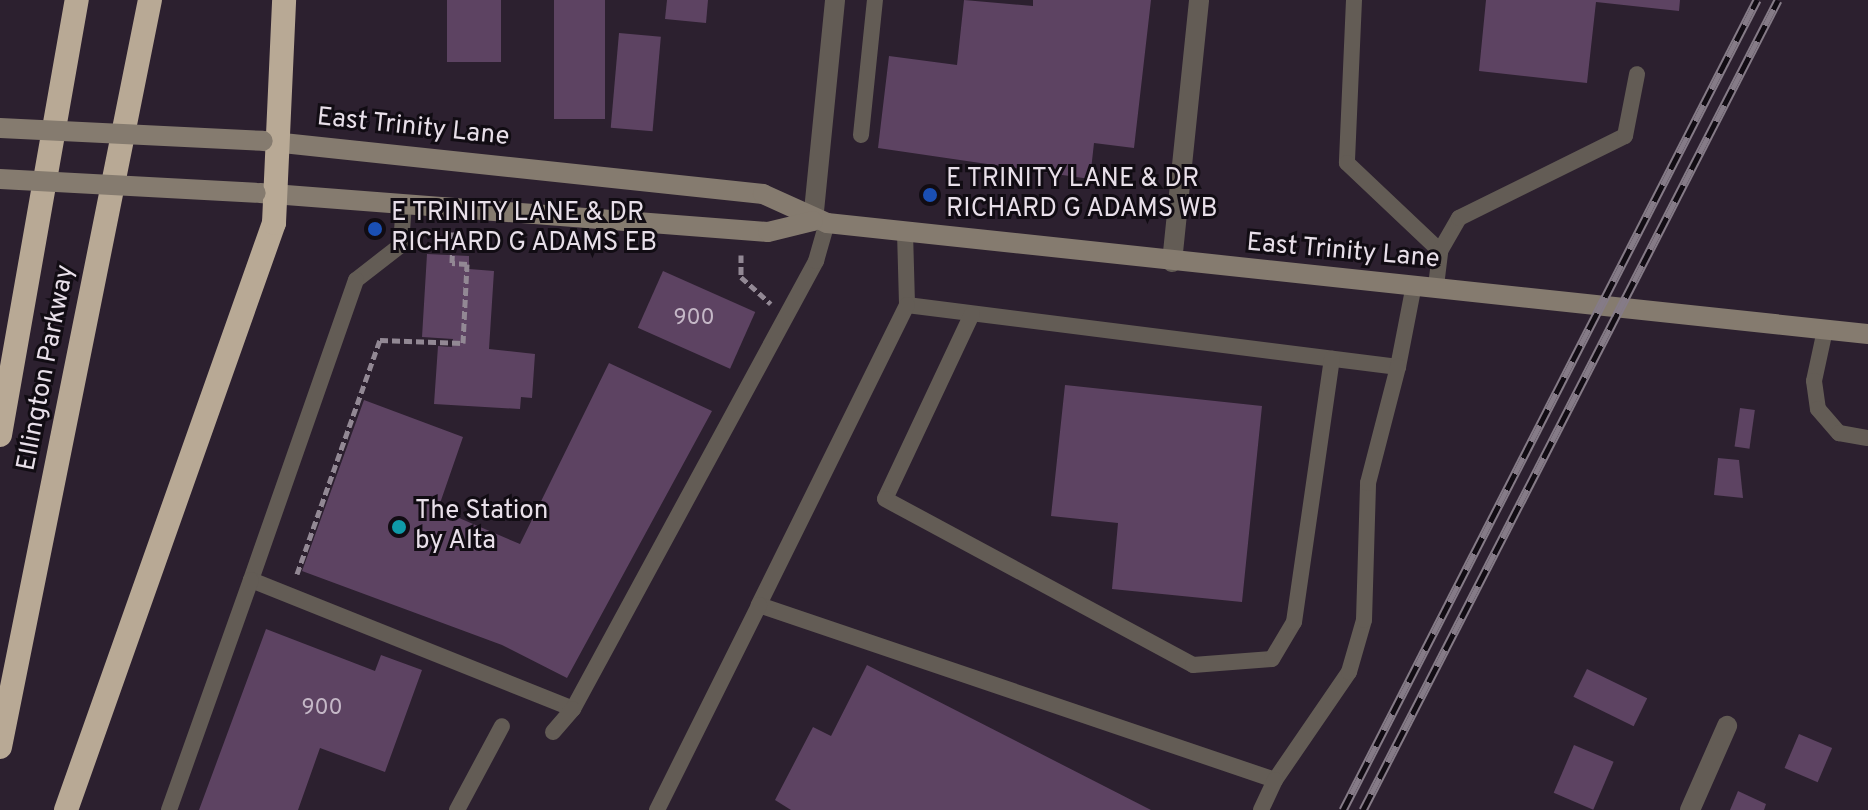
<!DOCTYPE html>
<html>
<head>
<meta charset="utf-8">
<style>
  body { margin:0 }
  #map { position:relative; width:1868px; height:810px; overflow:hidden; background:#2c202f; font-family:Overpass,sans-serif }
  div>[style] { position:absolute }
  .building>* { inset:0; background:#5d4362; transform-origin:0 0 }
  .path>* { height:5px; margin-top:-2.5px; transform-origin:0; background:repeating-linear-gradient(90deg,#928894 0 8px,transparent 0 12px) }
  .lane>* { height:16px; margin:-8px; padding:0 8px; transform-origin:8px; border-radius:8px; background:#635c55 }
  .street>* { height:20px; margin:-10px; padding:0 10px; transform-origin:10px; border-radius:10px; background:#635c55 }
  .secondary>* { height:20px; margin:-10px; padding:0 10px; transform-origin:10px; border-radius:10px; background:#857b6f }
  .highway>* { height:24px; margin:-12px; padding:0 12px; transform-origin:12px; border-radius:12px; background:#b8a995 }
  .rail>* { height:9px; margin-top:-4.5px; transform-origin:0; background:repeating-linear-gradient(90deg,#110c13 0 18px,#857b87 0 36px); box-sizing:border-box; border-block:2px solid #857b87 }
  .secondary-bridge>* { height:20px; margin:-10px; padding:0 10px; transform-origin:10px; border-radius:10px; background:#857b6f }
  .dots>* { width:22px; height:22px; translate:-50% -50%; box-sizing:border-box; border:4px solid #110c13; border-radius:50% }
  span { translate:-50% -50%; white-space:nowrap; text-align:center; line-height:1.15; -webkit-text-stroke:6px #110c13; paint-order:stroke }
  .number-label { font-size:22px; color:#c5b8c7 }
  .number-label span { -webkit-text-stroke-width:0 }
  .street-label { font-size:26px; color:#e8dfe9 }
  .poi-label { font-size:26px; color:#e8dfe9 }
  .left { translate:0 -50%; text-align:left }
</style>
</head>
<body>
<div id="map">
  <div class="building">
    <i style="left:447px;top:0;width:54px;height:62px"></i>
    <i style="left:554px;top:0;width:51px;height:119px"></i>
    <i style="clip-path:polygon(667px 0,708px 0,706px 23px,665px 19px)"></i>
    <i style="clip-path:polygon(964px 0,1033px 6px,1033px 0,1151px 0,1134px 148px,1094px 143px,1090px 179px,878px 148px,889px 56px,957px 65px)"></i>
    <i style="clip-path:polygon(1486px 0,1680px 0,1679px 11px,1596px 2px,1587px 83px,1479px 71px)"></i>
    <i style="left:619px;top:33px;width:42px;height:95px;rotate:5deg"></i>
    <i style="clip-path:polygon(427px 254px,469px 256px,469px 269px,494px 271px,489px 349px,535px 354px,532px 398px,521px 397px,520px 409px,434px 404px,438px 346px,452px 347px,453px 339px,422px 337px)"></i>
    <i style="left:663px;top:271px;width:101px;height:62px;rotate:24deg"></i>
    <i style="clip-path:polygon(609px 363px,712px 411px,567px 678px,502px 645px,302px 571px,364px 400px,463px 437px,438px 509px,520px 544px)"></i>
    <i style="clip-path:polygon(1065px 385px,1262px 406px,1242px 602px,1112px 589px,1118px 523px,1051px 516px)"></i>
    <i style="left:1740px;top:408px;width:15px;height:39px;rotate:8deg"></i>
    <i style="clip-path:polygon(1718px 458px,1739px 460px,1743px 498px,1714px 495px)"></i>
    <i style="clip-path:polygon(266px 629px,375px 671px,381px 655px,422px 670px,385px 772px,320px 748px,298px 810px,199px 810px)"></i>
    <i style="clip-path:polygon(867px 665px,1151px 810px,791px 810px,775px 800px,813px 727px,831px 736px)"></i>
    <i style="left:1587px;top:669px;width:67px;height:31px;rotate:26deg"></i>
    <i style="left:1799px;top:734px;width:36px;height:37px;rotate:23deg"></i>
    <i style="left:1574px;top:745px;width:43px;height:52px;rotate:23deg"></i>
    <i style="clip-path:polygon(1738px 791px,1766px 804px,1764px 810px,1730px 810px)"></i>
  </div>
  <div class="path">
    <i style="left:741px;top:255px;width:22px;rotate:90deg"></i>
    <i style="left:741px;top:277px;width:40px;rotate:42deg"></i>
    <i style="left:297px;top:574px;width:248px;rotate:-70.5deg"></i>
    <i style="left:380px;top:340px;width:83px;rotate:2.1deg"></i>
    <i style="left:463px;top:343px;width:79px;rotate:-87.1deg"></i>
    <i style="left:467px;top:264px;width:15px;rotate:-176deg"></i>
    <i style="left:452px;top:263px;width:31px;rotate:-88deg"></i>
  </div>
  <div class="lane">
    <i style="left:1354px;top:0;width:163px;rotate:92.5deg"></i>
    <i style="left:1347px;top:163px;width:128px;rotate:43.4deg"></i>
    <i style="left:861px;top:135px;width:136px;rotate:-84.1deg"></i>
    <i style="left:404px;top:203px;width:42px;rotate:94.1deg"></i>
    <i style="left:401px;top:245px;width:57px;rotate:142.1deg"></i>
    <i style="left:356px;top:280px;width:318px;rotate:109.3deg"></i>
    <i style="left:251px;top:580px;width:347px;rotate:21.8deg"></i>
    <i style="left:573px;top:709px;width:510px;rotate:-61.52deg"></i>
    <i style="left:816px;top:261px;width:40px;rotate:-74deg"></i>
    <i style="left:905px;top:232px;width:73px;rotate:88.4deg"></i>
    <i style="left:907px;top:305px;width:495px;rotate:7.2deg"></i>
    <i style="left:1398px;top:367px;width:84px;rotate:-79deg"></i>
    <i style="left:1436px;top:286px;width:35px;rotate:-83deg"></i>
    <i style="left:1440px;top:251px;width:38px;rotate:-60deg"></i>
    <i style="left:1459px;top:218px;width:185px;rotate:-26.3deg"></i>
    <i style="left:1625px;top:136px;width:63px;rotate:-79deg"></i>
    <i style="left:907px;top:305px;width:335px;rotate:116.3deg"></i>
    <i style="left:759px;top:605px;width:545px;rotate:18.73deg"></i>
    <i style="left:1275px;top:780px;width:131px;rotate:-55.6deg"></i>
    <i style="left:1349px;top:672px;width:54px;rotate:-73.9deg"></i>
    <i style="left:1364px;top:620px;width:137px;rotate:-88.3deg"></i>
    <i style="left:1368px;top:483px;width:120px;rotate:-75.5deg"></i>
    <i style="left:972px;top:314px;width:204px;rotate:115.2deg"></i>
    <i style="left:885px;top:499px;width:350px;rotate:28.3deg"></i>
    <i style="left:1193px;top:665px;width:79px;rotate:-4.3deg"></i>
    <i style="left:1272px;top:659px;width:43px;rotate:-59.3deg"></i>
    <i style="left:1294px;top:622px;width:266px;rotate:-81.8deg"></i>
    <i style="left:1825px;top:330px;width:52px;rotate:102.2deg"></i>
    <i style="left:1814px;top:381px;width:28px;rotate:82deg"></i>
    <i style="left:1818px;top:409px;width:32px;rotate:49deg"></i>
    <i style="left:1839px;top:433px;width:29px;rotate:10deg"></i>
    <i style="left:553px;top:732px;width:30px;rotate:-49deg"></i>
    <i style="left:169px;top:810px;width:244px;rotate:-70.4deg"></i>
    <i style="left:457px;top:810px;width:95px;rotate:-61.8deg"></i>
    <i style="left:657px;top:810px;width:229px;rotate:-63.5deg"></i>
    <i style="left:1261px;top:810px;width:33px;rotate:-65deg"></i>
  </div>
  <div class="street">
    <i style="left:813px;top:221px;width:222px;rotate:-84.3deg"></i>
    <i style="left:1172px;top:262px;width:263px;rotate:-84.1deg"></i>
    <i style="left:1690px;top:810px;width:92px;rotate:-66.2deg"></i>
  </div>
  <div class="secondary">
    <i style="left:264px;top:141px;width:502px;rotate:6.06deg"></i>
    <i style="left:763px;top:194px;width:70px;rotate:24.4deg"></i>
    <i style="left:827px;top:223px;width:1047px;rotate:6.09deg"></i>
    <i style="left:260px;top:193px;width:509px;rotate:4.39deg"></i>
    <i style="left:768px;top:232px;width:46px;rotate:-13.7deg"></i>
  </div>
  <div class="highway">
    <i style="left:0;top:435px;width:442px;rotate:-80deg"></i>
    <i style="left:0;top:747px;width:762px;rotate:-78.65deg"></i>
    <i style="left:66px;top:810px;width:623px;rotate:-70.49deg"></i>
    <i style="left:274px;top:223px;width:223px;rotate:-87.4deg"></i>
  </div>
  <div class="rail">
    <i style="left:1343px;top:810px;width:910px;rotate:-62.93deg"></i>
    <i style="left:1363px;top:810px;width:910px;rotate:-62.87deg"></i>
  </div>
  <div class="secondary-bridge">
    <i style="left:0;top:128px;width:263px;rotate:2.8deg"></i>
    <i style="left:0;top:179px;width:256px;rotate:3.1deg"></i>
  </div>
  <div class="dots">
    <i style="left:930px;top:195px;background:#1a4fb4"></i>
    <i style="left:375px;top:229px;background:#1a4fb4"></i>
    <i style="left:399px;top:527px;background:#0f9aa8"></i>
  </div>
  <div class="number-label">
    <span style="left:694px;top:319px">900</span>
    <span style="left:322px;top:709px">900</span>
  </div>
  <div class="street-label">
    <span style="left:413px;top:128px;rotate:6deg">East Trinity Lane</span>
    <span style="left:1343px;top:252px;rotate:5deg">East Trinity Lane</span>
    <span style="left:47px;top:368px;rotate:-79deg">Ellington Parkway</span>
  </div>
  <div class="poi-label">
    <span class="left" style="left:946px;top:195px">E TRINITY LANE &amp; DR<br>RICHARD G ADAMS WB</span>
    <span class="left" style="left:391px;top:229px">E TRINITY LANE &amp; DR<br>RICHARD G ADAMS EB</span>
    <span class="left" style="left:415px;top:527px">The Station<br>by Alta</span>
  </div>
</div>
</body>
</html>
